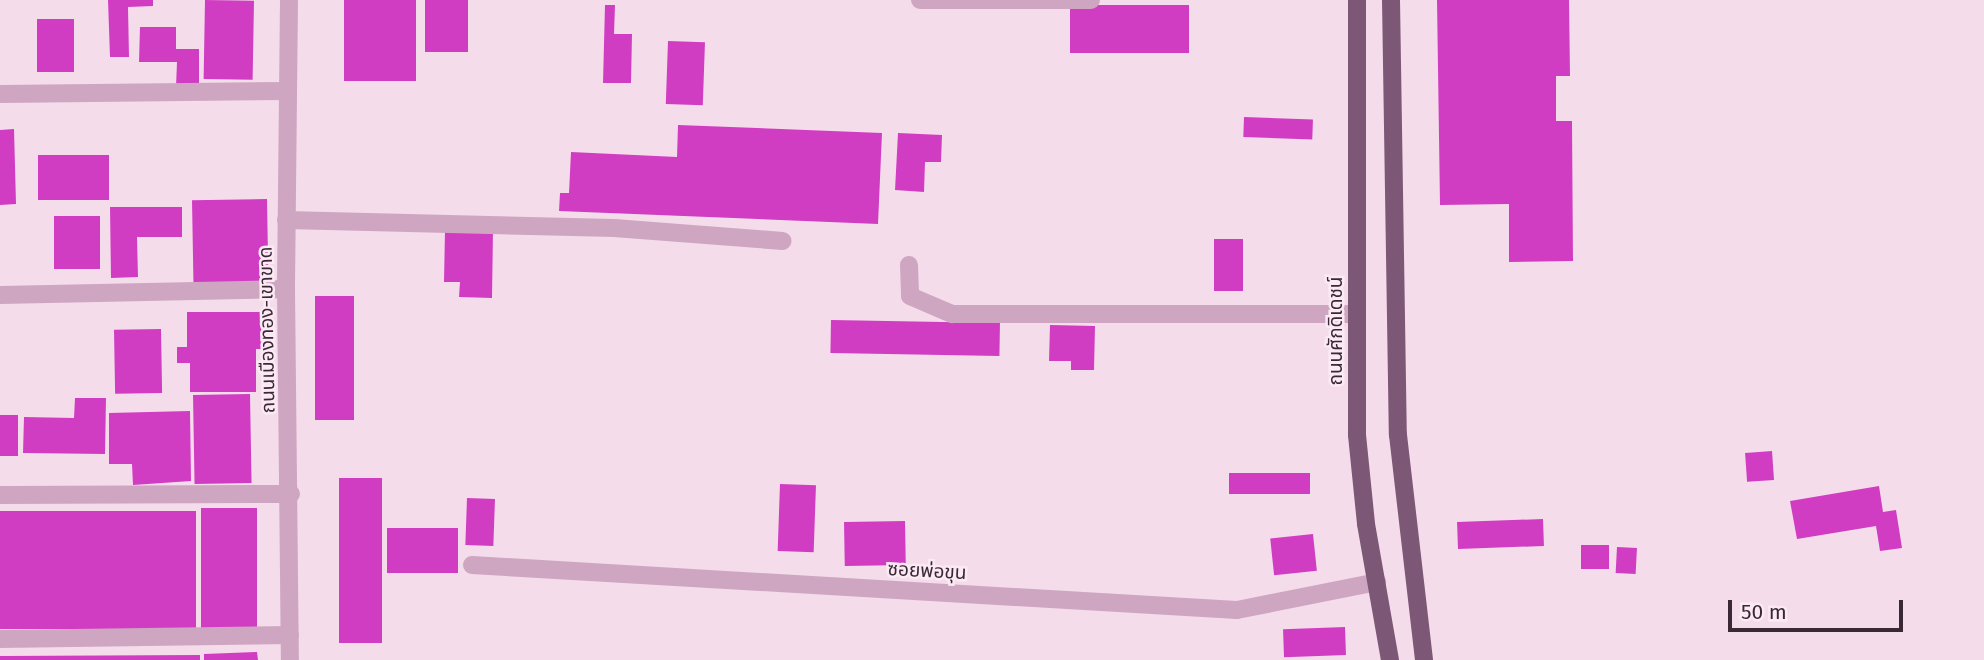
<!DOCTYPE html>
<html>
<head>
<meta charset="utf-8">
<style>
  body { margin:0 }
  #map { position:relative; width:1984px; height:660px; overflow:hidden; background:#f5dceb; font-family:"Fira Sans","Noto Sans Thai",sans-serif }
  div>[style] { position:absolute }
  .building>* { inset:0; background:#d13dc2; transform-origin:0 0 }
  .minor>* { height:18px; margin:-9px; padding:0 9px; transform-origin:9px; border-radius:9px; background:#cea6c1 }
  .major>* { height:18px; margin:-9px; padding:0 9px; transform-origin:9px; border-radius:9px; background:#7d5776 }
  span { translate:-50% -50%; white-space:nowrap; text-align:center; line-height:1.15; -webkit-text-stroke:5px #fbe9f4; paint-order:stroke }
  .street-label { font-size:19px; color:#3a2837 }
  .scale { position:absolute; left:1728px; top:600px; width:175px; height:32px; box-sizing:border-box; border:4px solid #3a2837; border-top:0; padding-left:9px; font-size:21px; line-height:24px; white-space:nowrap; color:#3a2837; -webkit-text-stroke:5px #fbe9f4; paint-order:stroke }
</style>
</head>
<body>
<div id="map">
  <div class="building">
    <i style="clip-path:polygon(108px 0,153px 0,153px 6px,128px 7px,129px 57px,110px 57px)"></i>
    <i style="left:205px;top:0;width:49px;height:79px;rotate:1deg"></i>
    <i style="left:344px;top:0;width:72px;height:81px"></i>
    <i style="left:425px;top:0;width:43px;height:52px"></i>
    <i style="clip-path:polygon(1437px 0,1569px 0,1570px 76px,1556px 76px,1556px 121px,1572px 121px,1573px 261px,1509px 262px,1509px 204px,1440px 205px)"></i>
    <i style="clip-path:polygon(605px 5px,615px 5px,614px 34px,632px 34px,631px 83px,603px 83px)"></i>
    <i style="left:1070px;top:5px;width:119px;height:48px"></i>
    <i style="left:37px;top:19px;width:37px;height:53px"></i>
    <i style="clip-path:polygon(140px 27px,176px 27px,176px 49px,199px 49px,199px 88px,176px 87px,177px 62px,139px 62px)"></i>
    <i style="left:668px;top:41px;width:37px;height:63px;rotate:2deg"></i>
    <i style="left:1244px;top:117px;width:69px;height:20px;rotate:2deg"></i>
    <i style="clip-path:polygon(678px 125px,882px 133px,878px 224px,559px 211px,560px 193px,569px 193px,571px 152px,677px 157px)"></i>
    <i style="clip-path:polygon(14px 129px,16px 204px,0 205px,0 130px)"></i>
    <i style="clip-path:polygon(898px 133px,942px 135px,941px 162px,925px 162px,924px 192px,895px 190px)"></i>
    <i style="left:109px;top:155px;width:45px;height:71px;rotate:90deg"></i>
    <i style="left:267px;top:199px;width:85px;height:75px;rotate:89deg"></i>
    <i style="clip-path:polygon(110px 207px,182px 207px,182px 237px,137px 237px,138px 277px,111px 278px)"></i>
    <i style="left:54px;top:216px;width:46px;height:53px"></i>
    <i style="clip-path:polygon(445px 230px,493px 231px,492px 298px,459px 297px,460px 282px,444px 282px)"></i>
    <i style="left:1214px;top:239px;width:29px;height:52px"></i>
    <i style="left:315px;top:296px;width:39px;height:124px"></i>
    <i style="clip-path:polygon(187px 312px,267px 312px,268px 349px,256px 349px,256px 392px,190px 392px,190px 363px,177px 363px,177px 347px,187px 347px)"></i>
    <i style="left:831px;top:320px;width:169px;height:33px;rotate:1deg"></i>
    <i style="clip-path:polygon(1050px 325px,1095px 326px,1094px 370px,1071px 370px,1071px 361px,1049px 361px)"></i>
    <i style="left:161px;top:329px;width:64px;height:47px;rotate:89deg"></i>
    <i style="left:250px;top:394px;width:89px;height:57px;rotate:89deg"></i>
    <i style="clip-path:polygon(75px 398px,106px 398px,105px 454px,23px 453px,24px 417px,74px 418px)"></i>
    <i style="clip-path:polygon(190px 411px,191px 481px,133px 485px,132px 464px,109px 464px,109px 413px)"></i>
    <i style="left:0;top:415px;width:18px;height:41px"></i>
    <i style="left:1772px;top:451px;width:29px;height:27px;rotate:86deg"></i>
    <i style="left:1310px;top:473px;width:21px;height:81px;rotate:90deg"></i>
    <i style="left:339px;top:478px;width:43px;height:165px"></i>
    <i style="left:780px;top:484px;width:36px;height:67px;rotate:2deg"></i>
    <i style="clip-path:polygon(1879px 486px,1883px 512px,1896px 510px,1902px 548px,1880px 551px,1876px 526px,1797px 539px,1790px 501px)"></i>
    <i style="left:467px;top:498px;width:28px;height:47px;rotate:2deg"></i>
    <i style="left:257px;top:508px;width:120px;height:56px;rotate:90deg"></i>
    <i style="left:196px;top:511px;width:118px;height:196px;rotate:90deg"></i>
    <i style="left:1543px;top:519px;width:27px;height:86px;rotate:88deg"></i>
    <i style="left:905px;top:521px;width:44px;height:61px;rotate:89deg"></i>
    <i style="left:387px;top:528px;width:71px;height:45px"></i>
    <i style="left:1313px;top:534px;width:37px;height:43px;rotate:84deg"></i>
    <i style="left:1581px;top:545px;width:28px;height:24px"></i>
    <i style="left:1617px;top:547px;width:20px;height:26px;rotate:3deg"></i>
    <i style="left:1345px;top:627px;width:28px;height:62px;rotate:88deg"></i>
    <i style="clip-path:polygon(257px 652px,258px 660px,204px 660px,204px 654px)"></i>
    <i style="clip-path:polygon(200px 655px,200px 660px,0 660px,0 656px)"></i>
  </div>
  <div class="minor">
    <i style="left:289px;top:0;width:289px;rotate:90.6deg"></i>
    <i style="left:286px;top:289px;width:371px;rotate:89.4deg"></i>
    <i style="left:920px;top:0;width:171px"></i>
    <i style="left:0;top:94px;width:288px;rotate:-0.6deg"></i>
    <i style="left:286px;top:220px;width:328px;rotate:1.4deg"></i>
    <i style="left:614px;top:228px;width:169px;rotate:4.4deg"></i>
    <i style="left:909px;top:265px;width:31px;rotate:88deg"></i>
    <i style="left:910px;top:296px;width:46px;rotate:23.2deg"></i>
    <i style="left:952px;top:314px;width:405px"></i>
    <i style="left:0;top:295px;width:286px;rotate:-1.2deg"></i>
    <i style="left:0;top:495px;width:291px;rotate:-0.2deg"></i>
    <i style="left:472px;top:565px;width:766px;rotate:3.37deg"></i>
    <i style="left:1237px;top:610px;width:143px;rotate:-11.3deg"></i>
    <i style="left:0;top:639px;width:290px;rotate:-0.8deg"></i>
  </div>
  <div class="major">
    <i style="left:1357px;top:0;width:435px;rotate:90deg"></i>
    <i style="left:1357px;top:435px;width:89px;rotate:84.2deg"></i>
    <i style="left:1366px;top:524px;width:138px;rotate:80deg"></i>
    <i style="left:1391px;top:0;width:435px;rotate:89.1deg"></i>
    <i style="left:1398px;top:435px;width:226px;rotate:83.4deg"></i>
  </div>
  <div class="street-label">
    <span style="left:267px;top:330px;rotate:-91deg">ถนนเมืองทอง-เขาขาด</span>
    <span style="left:1336px;top:331px;rotate:-90deg">ถนนศักดิเดชน์</span>
    <span style="left:927px;top:571px;rotate:3deg">ซอยพ่อขุน</span>
  </div>
  <div class="scale">50 m</div>
</div>
</body>
</html>
